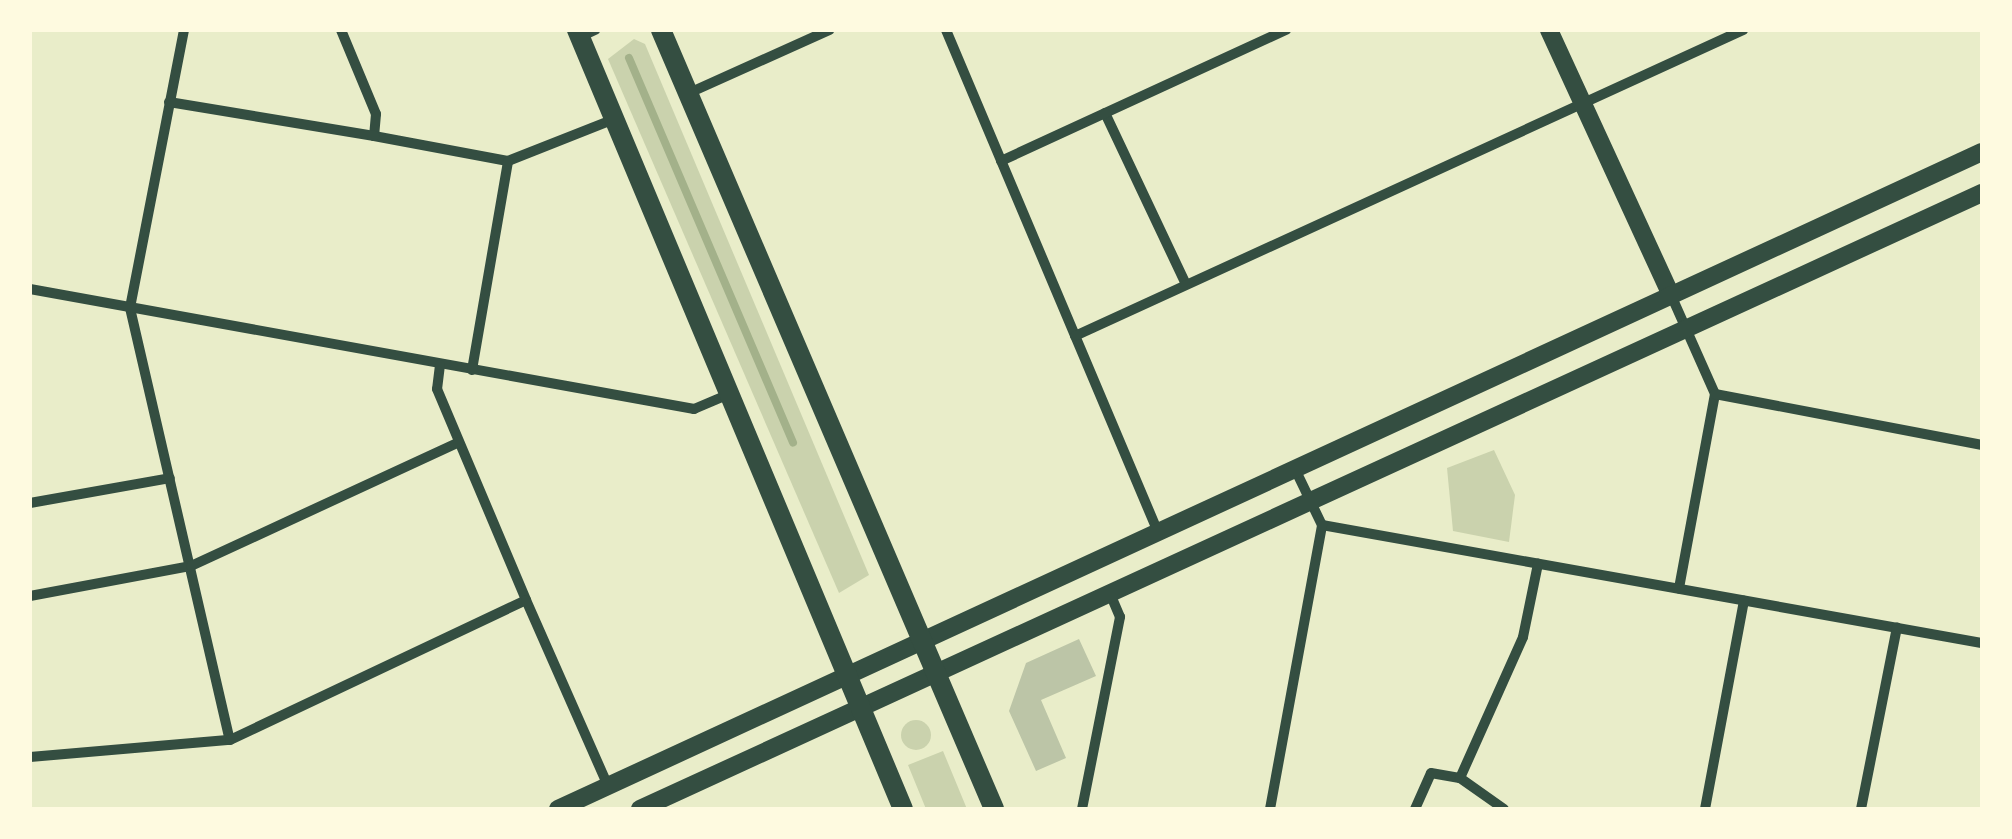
<!DOCTYPE html>
<html>
<head>
<meta charset="utf-8">
<style>
  body { margin:0 }
  #map { position:relative; width:2012px; height:839px; overflow:hidden; background:#e9edc9; font-family:Lato,sans-serif }
  div>[style] { position:absolute }
  .green>* { inset:0; background:#cad2ad }
  .round { border-radius:50% }
  .stream>* { height:8px; margin:-4px; padding:0 4px; transform-origin:4px; border-radius:4px; background:#a3b18a }
  .building>* { inset:0; background:#bcc5a7 }
  .minor>* { height:10px; margin:-5px; padding:0 5px; transform-origin:5px; border-radius:5px; background:#344e41 }
  .tertiary>* { height:18px; margin:-9px; padding:0 9px; transform-origin:9px; border-radius:9px; background:#344e41 }
  .primary>* { height:20px; margin:-10px; padding:0 10px; transform-origin:10px; border-radius:10px; background:#344e41 }
  span { translate:-50% -50%; white-space:nowrap; text-align:center; line-height:1.15; -webkit-text-stroke:8px #fefae0; paint-order:stroke }
  .frame { position:absolute; inset:0; border:32px solid #fefae0; pointer-events:none }
</style>
</head>
<body>
<div id="map">
  <div class="green">
    <i style="clip-path:polygon(634px 39px,645px 44px,869px 575px,839px 593px,608px 59px)"></i>
    <i style="clip-path:polygon(1494px 450px,1515px 495px,1509px 542px,1453px 531px,1447px 468px)"></i>
    <i class="round" style="left:901px;top:720px;width:30px;height:30px"></i>
    <i style="clip-path:polygon(943px 751px,967px 809px,968px 809px,926px 809px,908px 765px)"></i>
  </div>
  <div class="stream">
    <i style="left:629px;top:58px;width:418px;rotate:66.9deg"></i>
  </div>
  <div class="building">
    <i style="clip-path:polygon(1079px 639px,1096px 676px,1041px 700px,1066px 758px,1036px 771px,1009px 711px,1026px 663px)"></i>
  </div>
  <div class="minor">
    <i style="left:184px;top:30px;width:283px;rotate:101deg"></i>
    <i style="left:130px;top:308px;width:443px;rotate:77deg"></i>
    <i style="left:341px;top:30px;width:91px;rotate:67.4deg"></i>
    <i style="left:376px;top:114px;width:22px;rotate:95deg"></i>
    <i style="left:374px;top:136px;width:136px;rotate:10.6deg"></i>
    <i style="left:508px;top:161px;width:114px;rotate:-21.6deg"></i>
    <i style="left:946px;top:30px;width:545px;rotate:67.11deg"></i>
    <i style="left:580px;top:37px;width:17px;rotate:-25deg"></i>
    <i style="left:689px;top:93px;width:154px;rotate:-24.2deg"></i>
    <i style="left:169px;top:102px;width:208px;rotate:9.4deg"></i>
    <i style="left:1105px;top:113px;width:189px;rotate:64.7deg"></i>
    <i style="left:1001px;top:161px;width:314px;rotate:-24.7deg"></i>
    <i style="left:30px;top:289px;width:675px;rotate:10.24deg"></i>
    <i style="left:694px;top:409px;width:39px;rotate:-23deg"></i>
    <i style="left:1671px;top:295px;width:108px;rotate:66deg"></i>
    <i style="left:1715px;top:394px;width:198px;rotate:100.5deg"></i>
    <i style="left:1075px;top:336px;width:735px;rotate:-24.61deg"></i>
    <i style="left:440px;top:365px;width:24px;rotate:97deg"></i>
    <i style="left:437px;top:389px;width:229px;rotate:67.1deg"></i>
    <i style="left:472px;top:370px;width:212px;rotate:-80.2deg"></i>
    <i style="left:1715px;top:394px;width:272px;rotate:10.8deg"></i>
    <i style="left:1295px;top:469px;width:62px;rotate:64.3deg"></i>
    <i style="left:1322px;top:525px;width:670px;rotate:10.14deg"></i>
    <i style="left:30px;top:503px;width:142px;rotate:-10.1deg"></i>
    <i style="left:30px;top:596px;width:164px;rotate:-10.6deg"></i>
    <i style="left:191px;top:566px;width:295px;rotate:-24.8deg"></i>
    <i style="left:30px;top:757px;width:201px;rotate:-4.9deg"></i>
    <i style="left:230px;top:740px;width:327px;rotate:-25.3deg"></i>
    <i style="left:526px;top:600px;width:203px;rotate:66.2deg"></i>
    <i style="left:1082px;top:809px;width:196px;rotate:-78.8deg"></i>
    <i style="left:1120px;top:617px;width:25px;rotate:-113deg"></i>
    <i style="left:1270px;top:809px;width:289px;rotate:-79.6deg"></i>
    <i style="left:1415px;top:809px;width:39px;rotate:-66deg"></i>
    <i style="left:1431px;top:773px;width:29px;rotate:10deg"></i>
    <i style="left:1504px;top:809px;width:54px;rotate:-144.8deg"></i>
    <i style="left:1460px;top:778px;width:154px;rotate:-65.9deg"></i>
    <i style="left:1523px;top:637px;width:75px;rotate:-78.4deg"></i>
    <i style="left:1705px;top:809px;width:212px;rotate:-79.4deg"></i>
    <i style="left:1861px;top:809px;width:185px;rotate:-78.8deg"></i>
  </div>
  <div class="tertiary">
    <i style="left:1549px;top:30px;width:292px;rotate:65.3deg"></i>
    <i style="left:558px;top:809px;width:1568px;rotate:-24.77deg"></i>
    <i style="left:640px;top:809px;width:1477px;rotate:-24.66deg"></i>
  </div>
  <div class="primary">
    <i style="left:577px;top:30px;width:844px;rotate:67.29deg"></i>
    <i style="left:661px;top:30px;width:847px;rotate:66.85deg"></i>
  </div>
  <div class="frame"></div>
</div>
</body>
</html>
